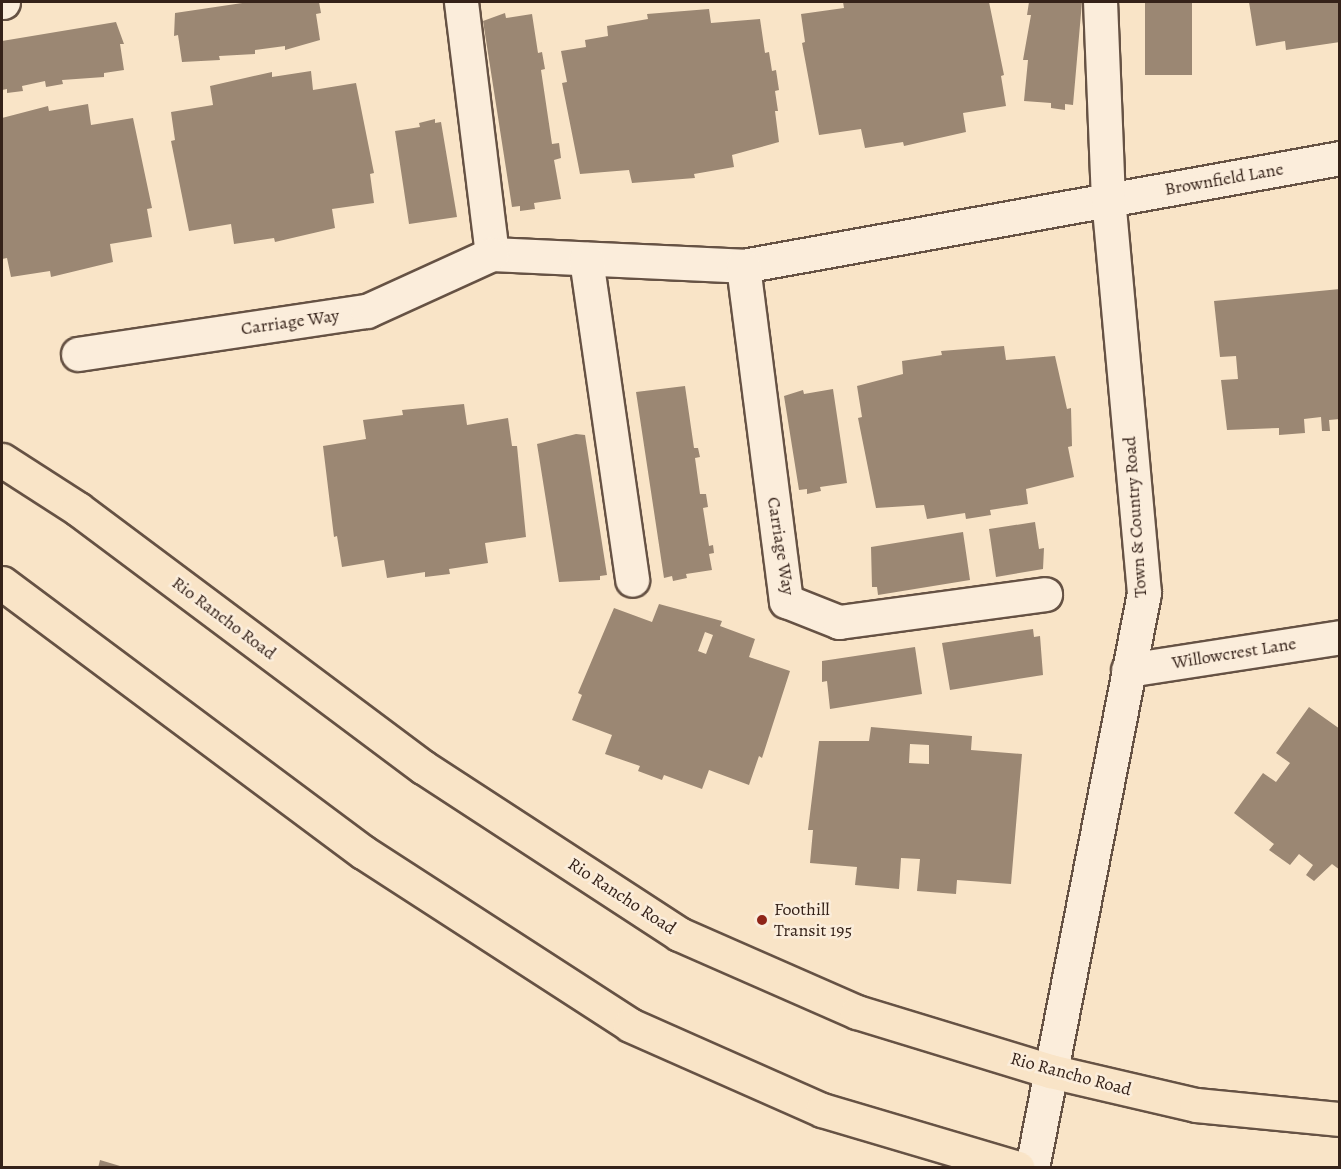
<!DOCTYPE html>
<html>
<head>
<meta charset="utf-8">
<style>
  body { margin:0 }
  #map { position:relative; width:1341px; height:1169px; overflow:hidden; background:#f9e4c7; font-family:Alegreya,serif }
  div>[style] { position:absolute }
  .building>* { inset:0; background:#9b8773; transform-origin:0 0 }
  .roads { filter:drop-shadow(2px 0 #665244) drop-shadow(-2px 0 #665244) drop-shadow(0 2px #665244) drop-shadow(0 -2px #665244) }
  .minor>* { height:33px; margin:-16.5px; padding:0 16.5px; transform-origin:16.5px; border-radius:16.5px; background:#fbeddb }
  .primary>* { height:33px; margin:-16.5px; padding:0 16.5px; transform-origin:16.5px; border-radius:16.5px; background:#f9e4c7 }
  .dots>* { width:16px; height:16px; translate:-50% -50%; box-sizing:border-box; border:3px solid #fbeddb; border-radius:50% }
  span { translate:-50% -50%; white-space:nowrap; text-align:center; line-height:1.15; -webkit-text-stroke:5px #fbeddb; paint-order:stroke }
  .street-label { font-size:18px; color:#352219 }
  .poi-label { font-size:18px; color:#352219 }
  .left { translate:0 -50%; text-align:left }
  .frame { position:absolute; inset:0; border:3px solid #352219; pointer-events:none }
</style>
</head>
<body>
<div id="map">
  <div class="building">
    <i style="clip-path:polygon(249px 2px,319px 2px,321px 13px,316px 14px,320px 40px,285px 50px,285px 46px,255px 50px,255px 54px,219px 56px,220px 60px,182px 62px,178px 35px,174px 36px,175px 13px)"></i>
    <i style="clip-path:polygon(843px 2px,989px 2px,1004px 75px,1001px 76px,1006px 106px,963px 113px,966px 132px,904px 146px,903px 142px,865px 148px,861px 129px,819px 135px,802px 43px,805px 42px,801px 14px,844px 8px)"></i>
    <i style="clip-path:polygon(1029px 2px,1082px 2px,1073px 105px,1065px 104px,1065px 110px,1051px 108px,1051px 103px,1024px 101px,1028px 60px,1023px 60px,1031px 15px,1027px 15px)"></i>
    <i style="left:1145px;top:2px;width:47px;height:73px"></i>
    <i style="clip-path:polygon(1249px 2px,1340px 2px,1340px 42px,1286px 50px,1285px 41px,1256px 46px)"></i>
    <i style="clip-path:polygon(709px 9px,711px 23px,760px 19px,765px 53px,769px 52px,772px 71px,776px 70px,779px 90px,775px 91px,778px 111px,775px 111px,779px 142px,732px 155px,734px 167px,694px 174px,695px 178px,632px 183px,629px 170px,580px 174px,562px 83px,567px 82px,561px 51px,586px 47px,585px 40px,608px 36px,607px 26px,648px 19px,647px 14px)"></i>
    <i style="clip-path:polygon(505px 13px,506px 18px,532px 14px,538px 53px,542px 52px,545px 69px,541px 70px,552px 144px,559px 143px,561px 158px,554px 160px,561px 199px,534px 203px,535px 209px,520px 211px,520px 206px,512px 207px,483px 21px)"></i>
    <i style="clip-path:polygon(116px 22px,124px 44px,120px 44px,124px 70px,104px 73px,104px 77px,62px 80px,63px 84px,46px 87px,45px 81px,22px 86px,23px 91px,7px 93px,7px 89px,2px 90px,2px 41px)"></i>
    <i style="clip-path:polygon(311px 71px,313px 90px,356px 83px,374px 173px,370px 174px,374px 203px,332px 209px,335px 228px,275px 242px,274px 238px,234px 244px,231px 224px,189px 231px,171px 141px,175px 140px,171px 112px,213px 105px,210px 86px,272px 72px,272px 77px)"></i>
    <i style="clip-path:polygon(88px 104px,91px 125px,133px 118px,152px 208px,147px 209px,152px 237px,110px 244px,113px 262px,51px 277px,50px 271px,11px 277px,7px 258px,2px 259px,2px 118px,48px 106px,49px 111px)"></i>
    <i style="clip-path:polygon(435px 119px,435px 123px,441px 122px,457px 217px,409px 224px,395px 131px,420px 127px,419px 123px)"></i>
    <i style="clip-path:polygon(1340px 289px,1340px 419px,1329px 420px,1330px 431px,1322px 431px,1321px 417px,1304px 419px,1305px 433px,1279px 435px,1279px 428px,1227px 430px,1221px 380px,1238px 379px,1236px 356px,1220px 357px,1214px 301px)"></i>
    <i style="clip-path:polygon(1004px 346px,1006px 360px,1055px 356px,1067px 409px,1071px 408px,1072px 446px,1068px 447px,1074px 477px,1026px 489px,1028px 504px,990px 510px,991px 515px,966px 519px,965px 513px,927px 519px,924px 505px,876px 508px,858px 418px,862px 417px,857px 386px,903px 374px,902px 361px,942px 355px,941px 351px)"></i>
    <i style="clip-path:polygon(685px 386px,694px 448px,698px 448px,700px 457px,695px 458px,700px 494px,706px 494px,708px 507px,703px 508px,709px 546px,713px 545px,714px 553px,709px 554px,712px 570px,686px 574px,687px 578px,673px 581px,672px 576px,664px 578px,636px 392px)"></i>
    <i style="clip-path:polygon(833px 389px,847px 483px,820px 487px,821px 491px,807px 494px,807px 489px,799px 490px,784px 396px,803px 390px,804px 394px)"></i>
    <i style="clip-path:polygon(464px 404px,467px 425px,508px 418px,512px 446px,517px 446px,526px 537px,485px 543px,488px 563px,449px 569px,450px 574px,425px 577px,425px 572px,387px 578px,384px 560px,342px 567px,337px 536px,334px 537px,323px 446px,366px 439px,363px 420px,403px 415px,402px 410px)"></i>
    <i style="clip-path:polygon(576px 434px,585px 435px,607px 575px,600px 576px,600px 580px,559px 582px,537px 444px)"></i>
    <i style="clip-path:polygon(1035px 522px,1039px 549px,1044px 548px,1043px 569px,996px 577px,989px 529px)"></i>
    <i style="clip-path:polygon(963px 532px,970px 580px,878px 595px,877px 587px,872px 587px,871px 547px)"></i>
    <i style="clip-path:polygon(evenodd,659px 604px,722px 621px,720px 626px,755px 639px,749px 657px,790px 671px,762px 758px,759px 756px,749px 785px,709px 770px,702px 789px,664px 775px,662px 780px,638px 771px,640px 766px,605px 754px,612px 735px,572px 720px,582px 695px,578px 693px,614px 608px,652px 622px,659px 604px,705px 632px,713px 635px,706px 654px,698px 651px,705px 632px)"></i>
    <i style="clip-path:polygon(1033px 629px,1034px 637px,1040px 636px,1043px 675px,950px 690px,942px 643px)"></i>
    <i style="clip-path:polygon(915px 647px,922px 694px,830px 709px,827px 681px,822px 682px,822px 661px)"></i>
    <i style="clip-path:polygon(1309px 707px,1340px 729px,1340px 870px,1332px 864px,1314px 881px,1306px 875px,1313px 865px,1299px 854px,1290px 865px,1269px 850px,1274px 844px,1234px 813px,1263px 773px,1276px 782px,1290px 763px,1276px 753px)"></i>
    <i style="clip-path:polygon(evenodd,871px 727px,972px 736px,971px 750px,1022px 754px,1011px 884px,957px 880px,956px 894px,917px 891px,920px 859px,901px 858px,899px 889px,855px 885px,857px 867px,810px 863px,813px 830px,808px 830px,819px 741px,869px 741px,871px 727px,910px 744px,929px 745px,929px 764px,909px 763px,910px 744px)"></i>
    <i style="clip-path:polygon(100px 1160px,120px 1166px,120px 1168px,98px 1168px)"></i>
  </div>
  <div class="roads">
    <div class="minor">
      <i style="left:2px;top:2px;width:1px"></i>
      <i style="left:461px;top:2px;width:254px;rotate:83deg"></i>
      <i style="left:492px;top:254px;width:251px;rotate:2.7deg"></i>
      <i style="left:743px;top:266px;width:607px;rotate:-10.25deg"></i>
      <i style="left:586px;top:259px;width:324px;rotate:81.8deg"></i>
      <i style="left:743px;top:266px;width:338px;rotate:82.7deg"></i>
      <i style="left:786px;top:601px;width:57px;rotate:21.6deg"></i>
      <i style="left:839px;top:622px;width:208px;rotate:-7.7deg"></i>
      <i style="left:78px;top:354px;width:292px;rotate:-8.5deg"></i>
      <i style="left:367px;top:311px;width:137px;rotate:-24.5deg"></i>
      <i style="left:1128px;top:670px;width:215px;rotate:-8.8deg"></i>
      <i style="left:1032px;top:1168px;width:586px;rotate:-78.98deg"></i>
      <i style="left:1144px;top:593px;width:395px;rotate:-95.2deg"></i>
      <i style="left:1108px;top:200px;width:198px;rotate:-92.3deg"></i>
    </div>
    <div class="primary">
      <i style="left:2px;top:460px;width:90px;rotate:32.8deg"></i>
      <i style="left:78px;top:509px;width:431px;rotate:36.8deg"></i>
      <i style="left:423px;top:767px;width:306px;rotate:33.1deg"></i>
      <i style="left:679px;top:934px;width:194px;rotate:23.7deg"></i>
      <i style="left:857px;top:1012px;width:202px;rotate:17deg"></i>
      <i style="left:1050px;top:1071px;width:150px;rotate:13.1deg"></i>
      <i style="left:1196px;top:1105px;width:145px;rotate:5.6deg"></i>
      <i style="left:2px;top:583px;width:450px;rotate:36.7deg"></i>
      <i style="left:363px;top:852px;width:318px;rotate:32.9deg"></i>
      <i style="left:630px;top:1025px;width:210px;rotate:23.9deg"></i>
      <i style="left:822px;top:1110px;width:204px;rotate:16.5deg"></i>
    </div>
  </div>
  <div class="dots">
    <i style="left:762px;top:920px;background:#8f2418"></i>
  </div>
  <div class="street-label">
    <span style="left:1224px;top:179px;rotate:-10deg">Brownfield Lane</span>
    <span style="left:290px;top:322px;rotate:-8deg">Carriage Way</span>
    <span style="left:1135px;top:517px;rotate:-94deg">Town &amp; Country Road</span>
    <span style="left:781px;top:546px;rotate:81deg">Carriage Way</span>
    <span style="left:224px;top:618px;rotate:37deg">Rio Rancho Road</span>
    <span style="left:1234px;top:653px;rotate:-9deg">Willowcrest Lane</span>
    <span style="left:622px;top:896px;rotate:33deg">Rio Rancho Road</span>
    <span style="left:1071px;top:1074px;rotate:15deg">Rio Rancho Road</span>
  </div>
  <div class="poi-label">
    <span class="left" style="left:774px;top:920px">Foothill<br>Transit 195</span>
  </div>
  <div class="frame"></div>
</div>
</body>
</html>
